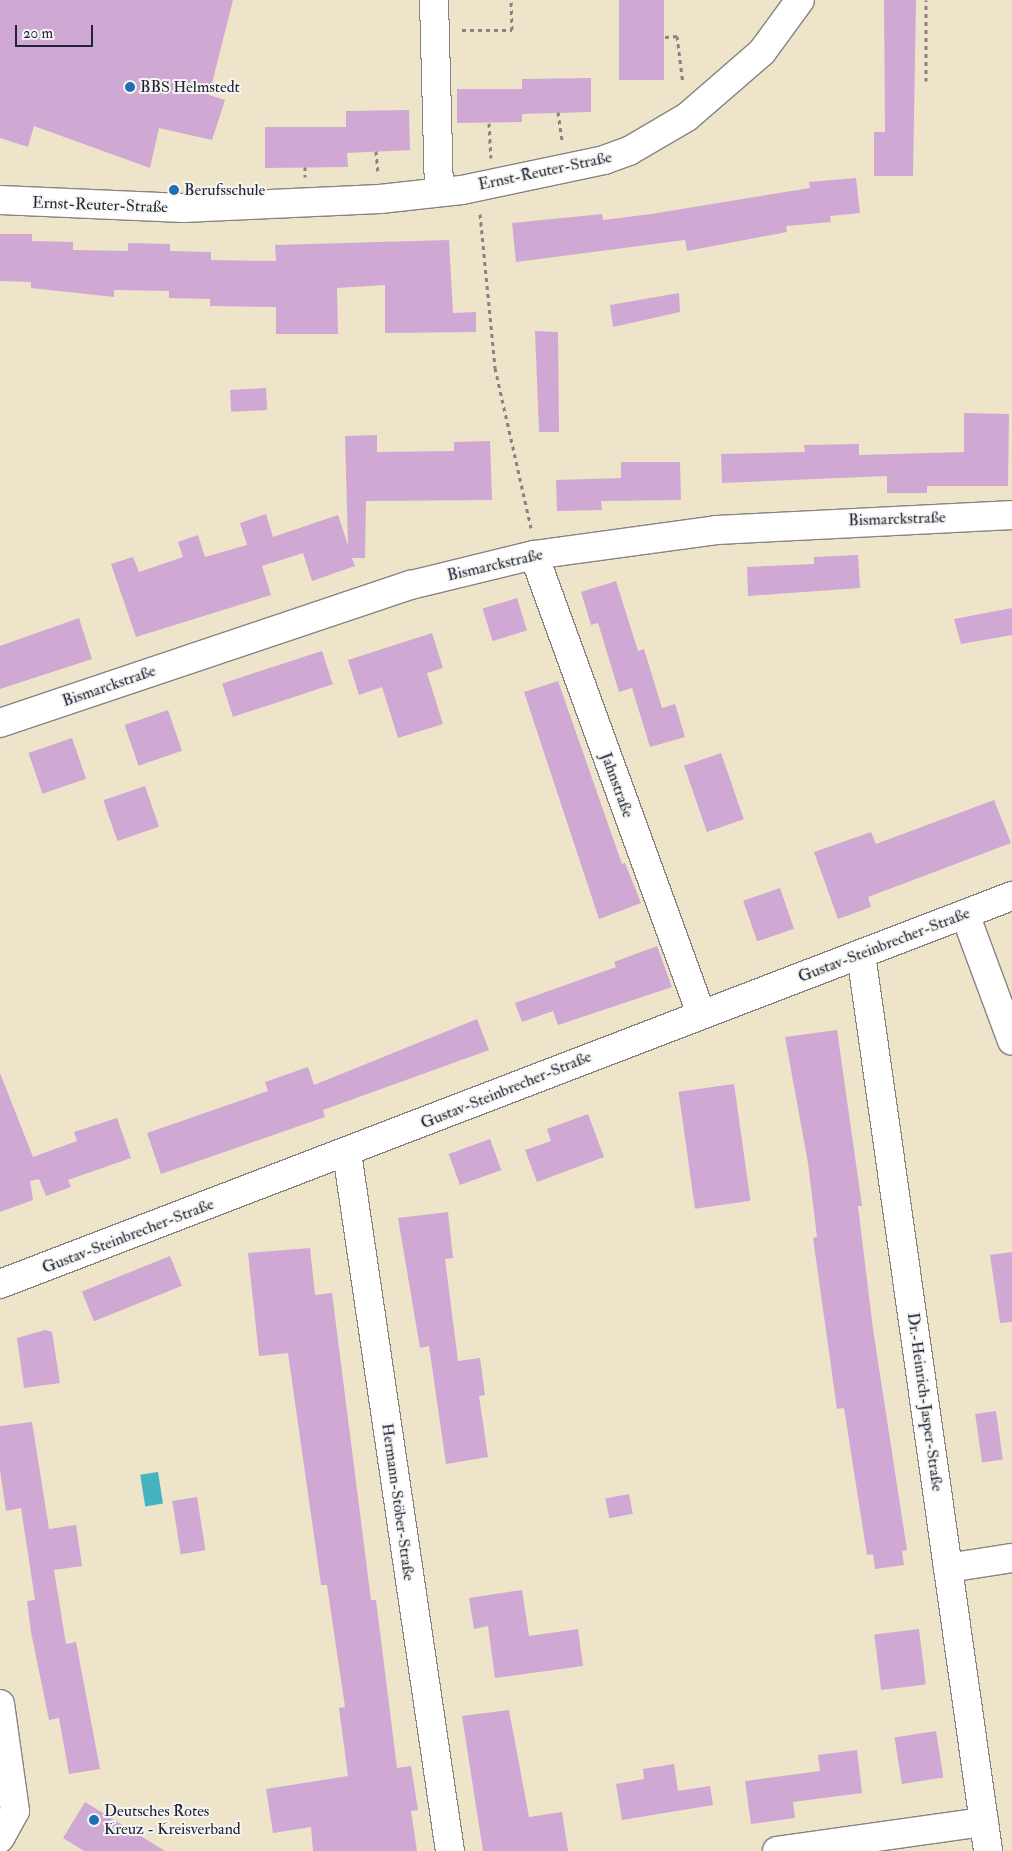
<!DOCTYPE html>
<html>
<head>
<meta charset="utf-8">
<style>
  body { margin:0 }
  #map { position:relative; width:1012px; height:1851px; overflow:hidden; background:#eee4c9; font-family:"IM FELL Double Pica",serif }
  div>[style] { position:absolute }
  .water>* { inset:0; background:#46b4bf; transform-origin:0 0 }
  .building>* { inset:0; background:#d0a8d4; transform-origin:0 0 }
  .path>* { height:3px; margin-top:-1.5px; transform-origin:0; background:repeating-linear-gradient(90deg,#888382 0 4px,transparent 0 8px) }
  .roads { filter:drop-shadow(1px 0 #888382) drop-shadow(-1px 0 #888382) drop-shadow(0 1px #888382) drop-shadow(0 -1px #888382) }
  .minor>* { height:28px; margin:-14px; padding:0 14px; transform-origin:14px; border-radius:14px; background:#fff }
  .dots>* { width:14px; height:14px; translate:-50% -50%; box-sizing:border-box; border:2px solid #f6f6f2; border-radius:50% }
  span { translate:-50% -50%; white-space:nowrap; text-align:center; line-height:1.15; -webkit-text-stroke:4px #f6f6f2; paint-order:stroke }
  .poi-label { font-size:16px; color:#22223b }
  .left { translate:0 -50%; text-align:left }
  .street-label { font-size:16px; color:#22223b }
  .scale { position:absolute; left:15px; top:25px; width:78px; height:22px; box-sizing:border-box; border:2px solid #22223b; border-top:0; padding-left:6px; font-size:15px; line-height:18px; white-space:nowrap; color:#22223b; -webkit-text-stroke:4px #f6f6f2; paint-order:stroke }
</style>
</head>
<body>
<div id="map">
  <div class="water">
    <i style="left:158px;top:1472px;width:32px;height:18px;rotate:81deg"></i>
  </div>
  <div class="building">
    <i style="clip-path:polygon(0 0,233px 0,209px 95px,225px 100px,212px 140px,159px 128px,150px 168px,34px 126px,28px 147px,0 138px)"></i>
    <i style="left:619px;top:0;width:45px;height:80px"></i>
    <i style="clip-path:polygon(884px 0,916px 0,913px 176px,874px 176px,874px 132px,885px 132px)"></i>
    <i style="clip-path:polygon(591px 78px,591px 112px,522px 114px,522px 122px,457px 123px,457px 89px,522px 89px,522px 79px)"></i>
    <i style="clip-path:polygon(409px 110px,410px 150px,347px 153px,348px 167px,265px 168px,265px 127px,346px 127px,346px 111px)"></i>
    <i style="clip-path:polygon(856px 178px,860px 213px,830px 216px,831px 222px,786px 226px,787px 232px,687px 251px,685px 240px,516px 262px,512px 223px,602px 214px,603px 220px,651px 214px,810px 188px,809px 182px)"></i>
    <i style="clip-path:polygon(0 234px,32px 234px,32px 241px,73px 242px,73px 250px,128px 251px,128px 243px,170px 244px,170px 251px,211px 252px,211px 260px,276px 261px,275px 245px,449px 240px,453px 313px,476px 312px,476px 332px,385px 333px,385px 285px,337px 288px,338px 334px,276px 334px,276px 307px,210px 306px,210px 299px,169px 298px,169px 291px,114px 290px,114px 297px,31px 288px,31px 282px,0 281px)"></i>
    <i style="clip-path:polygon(679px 293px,680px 312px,613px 327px,610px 305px)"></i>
    <i style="clip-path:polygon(535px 331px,558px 332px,559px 432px,539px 432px)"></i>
    <i style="left:266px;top:388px;width:22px;height:36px;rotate:87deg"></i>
    <i style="clip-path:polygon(964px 413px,1009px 414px,1008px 486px,927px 486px,927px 493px,887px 493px,887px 476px,722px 483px,721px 454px,805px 452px,804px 445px,859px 444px,859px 455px,964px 452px)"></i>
    <i style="clip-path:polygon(377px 435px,377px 452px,454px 451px,454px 442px,490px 441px,492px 500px,366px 501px,365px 558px,352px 558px,355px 566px,312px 581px,303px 553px,262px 566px,271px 595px,136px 637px,111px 564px,133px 557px,139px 572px,183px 557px,178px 542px,198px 535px,205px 557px,247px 545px,240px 523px,266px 514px,273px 537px,338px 515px,348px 545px,345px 436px)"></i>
    <i style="clip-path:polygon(621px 462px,680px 462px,681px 500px,601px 501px,602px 510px,557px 511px,556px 480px,621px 478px)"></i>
    <i style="clip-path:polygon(858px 555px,860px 588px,748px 596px,747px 567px,814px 564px,814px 557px)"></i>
    <i style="clip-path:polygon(616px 581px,638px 651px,644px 649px,662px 708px,675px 704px,685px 737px,650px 747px,632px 688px,619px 692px,598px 623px,591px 625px,581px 592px)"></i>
    <i style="left:517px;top:598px;width:34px;height:36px;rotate:73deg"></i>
    <i style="clip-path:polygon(1012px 608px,1012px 635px,961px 644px,954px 619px)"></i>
    <i style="clip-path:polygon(79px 618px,92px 659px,0 689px,0 646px)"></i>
    <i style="clip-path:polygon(432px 633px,443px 668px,427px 673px,443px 724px,398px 738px,382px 687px,359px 695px,348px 660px)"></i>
    <i style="left:322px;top:651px;width:35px;height:105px;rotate:72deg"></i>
    <i style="clip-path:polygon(558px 681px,622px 864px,625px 863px,641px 903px,599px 919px,524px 692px)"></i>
    <i style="left:168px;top:710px;width:43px;height:46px;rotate:71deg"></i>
    <i style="left:72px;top:738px;width:43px;height:46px;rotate:71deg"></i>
    <i style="left:721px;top:753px;width:70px;height:39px;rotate:71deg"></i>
    <i style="left:145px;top:786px;width:43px;height:44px;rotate:71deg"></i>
    <i style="clip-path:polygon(994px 800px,1011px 843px,868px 897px,871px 907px,838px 919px,814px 852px,871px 832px,876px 844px)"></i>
    <i style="left:780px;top:888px;width:43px;height:39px;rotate:71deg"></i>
    <i style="clip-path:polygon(657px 946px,672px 987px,558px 1025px,553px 1011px,522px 1022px,515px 1003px,616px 967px,614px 962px)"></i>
    <i style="clip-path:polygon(477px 1019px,489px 1050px,323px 1110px,325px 1117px,161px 1174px,147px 1133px,268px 1091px,265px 1082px,308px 1067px,314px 1085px)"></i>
    <i style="clip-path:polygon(837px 1030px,862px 1206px,858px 1206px,873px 1329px,907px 1550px,902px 1551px,904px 1565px,875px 1569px,873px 1554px,867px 1555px,844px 1408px,837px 1409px,813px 1238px,817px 1237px,808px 1163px,785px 1037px)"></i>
    <i style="clip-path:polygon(0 1073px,33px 1157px,77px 1141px,74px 1132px,117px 1118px,131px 1158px,68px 1180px,71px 1187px,46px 1196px,39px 1179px,30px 1181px,33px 1200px,0 1212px)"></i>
    <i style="left:734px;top:1084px;width:118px;height:56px;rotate:82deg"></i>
    <i style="clip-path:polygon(588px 1114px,604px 1157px,537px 1182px,525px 1150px,551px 1141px,547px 1129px)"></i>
    <i style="left:490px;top:1139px;width:33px;height:44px;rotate:70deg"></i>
    <i style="clip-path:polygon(448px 1212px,453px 1258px,445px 1259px,458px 1361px,480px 1358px,485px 1395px,479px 1396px,488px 1457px,446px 1464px,429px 1346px,420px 1348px,398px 1218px)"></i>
    <i style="clip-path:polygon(310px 1248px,315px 1295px,332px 1293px,371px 1600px,376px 1600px,397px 1768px,411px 1766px,418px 1810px,411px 1811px,417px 1851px,313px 1851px,311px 1827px,273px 1833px,266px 1789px,348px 1776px,339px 1708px,345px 1707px,327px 1585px,321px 1585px,288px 1353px,259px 1356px,248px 1253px)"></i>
    <i style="clip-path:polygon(1012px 1252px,1012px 1322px,1000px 1323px,990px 1255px)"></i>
    <i style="left:170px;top:1256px;width:32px;height:95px;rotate:68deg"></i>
    <i style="clip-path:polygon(45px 1330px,52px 1332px,60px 1383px,24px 1388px,17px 1338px)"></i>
    <i style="left:996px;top:1411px;width:49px;height:21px;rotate:82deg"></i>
    <i style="clip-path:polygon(32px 1422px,49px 1529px,76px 1525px,82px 1566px,54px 1570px,66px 1644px,76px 1642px,100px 1769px,69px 1774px,59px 1718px,49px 1720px,31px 1632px,27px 1601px,35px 1600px,21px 1508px,6px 1511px,0 1470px,0 1426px)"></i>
    <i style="left:629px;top:1494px;width:20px;height:24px;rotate:79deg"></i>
    <i style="left:197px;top:1497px;width:54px;height:25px;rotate:81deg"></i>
    <i style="clip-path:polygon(522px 1590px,529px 1636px,578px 1629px,583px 1666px,495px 1678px,488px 1626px,474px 1629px,469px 1598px)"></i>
    <i style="left:919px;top:1629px;width:56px;height:45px;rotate:83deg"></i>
    <i style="clip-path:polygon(509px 1710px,529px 1817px,562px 1812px,568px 1851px,483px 1851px,462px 1716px)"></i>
    <i style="left:936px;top:1731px;width:47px;height:42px;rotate:81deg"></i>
    <i style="clip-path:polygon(857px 1750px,862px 1793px,793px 1802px,795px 1818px,751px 1824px,745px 1781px,820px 1771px,818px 1755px)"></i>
    <i style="clip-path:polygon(674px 1764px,678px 1791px,710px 1786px,713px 1805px,622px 1820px,616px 1784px,644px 1779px,643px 1769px)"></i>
    <i style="clip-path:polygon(85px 1802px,165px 1851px,84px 1851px,63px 1838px)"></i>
  </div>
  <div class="path">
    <i style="left:462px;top:30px;width:50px"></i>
    <i style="left:512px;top:30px;width:30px;rotate:-92deg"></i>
    <i style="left:665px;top:37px;width:12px;rotate:-5deg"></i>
    <i style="left:677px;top:36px;width:48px;rotate:82.9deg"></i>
    <i style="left:926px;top:81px;width:81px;rotate:-90deg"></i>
    <i style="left:558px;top:112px;width:30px;rotate:82deg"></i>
    <i style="left:489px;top:123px;width:35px;rotate:87deg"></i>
    <i style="left:376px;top:151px;width:22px;rotate:85deg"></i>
    <i style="left:305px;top:167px;width:10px;rotate:90deg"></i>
    <i style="left:480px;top:214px;width:155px;rotate:84.4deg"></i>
    <i style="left:495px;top:368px;width:164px;rotate:77.3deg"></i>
  </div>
  <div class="roads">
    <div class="minor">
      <i style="left:434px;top:0;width:192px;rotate:88.5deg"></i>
      <i style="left:0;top:200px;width:183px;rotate:2.5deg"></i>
      <i style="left:183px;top:208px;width:197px;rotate:-2.6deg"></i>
      <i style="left:380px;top:199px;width:82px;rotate:-6.3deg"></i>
      <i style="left:462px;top:190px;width:145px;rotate:-11.9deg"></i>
      <i style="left:604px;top:160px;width:27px;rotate:-20deg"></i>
      <i style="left:629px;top:151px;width:67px;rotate:-30.4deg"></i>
      <i style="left:687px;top:117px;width:99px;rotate:-40.9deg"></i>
      <i style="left:762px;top:52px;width:64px;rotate:-53.8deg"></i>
      <i style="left:534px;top:555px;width:487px;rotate:70deg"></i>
      <i style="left:0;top:723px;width:434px;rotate:-18.6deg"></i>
      <i style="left:411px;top:585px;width:127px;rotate:-13.7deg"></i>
      <i style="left:534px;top:555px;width:184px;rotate:-7.8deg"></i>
      <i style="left:716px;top:530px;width:296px;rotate:-2.9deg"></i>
      <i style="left:965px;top:914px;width:135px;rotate:69.7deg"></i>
      <i style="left:861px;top:954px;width:906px;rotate:81.94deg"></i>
      <i style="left:347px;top:1153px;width:706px;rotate:81.61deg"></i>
      <i style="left:0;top:1284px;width:1084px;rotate:-20.98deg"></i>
      <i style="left:948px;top:1568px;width:65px;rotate:-8.9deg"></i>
      <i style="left:0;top:1704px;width:108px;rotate:82deg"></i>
      <i style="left:15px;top:1811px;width:31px;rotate:119deg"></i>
      <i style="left:777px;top:1851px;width:209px;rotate:-8deg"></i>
    </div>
  </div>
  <div class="dots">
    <i style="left:130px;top:87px;background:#1f6fb2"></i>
    <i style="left:174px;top:190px;background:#1f6fb2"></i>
    <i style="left:94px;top:1820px;background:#1f6fb2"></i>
  </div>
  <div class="poi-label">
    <span class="left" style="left:140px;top:87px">BBS Helmstedt</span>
    <span class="left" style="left:184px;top:190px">Berufsschule</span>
    <span class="left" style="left:104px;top:1820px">Deutsches Rotes<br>Kreuz - Kreisverband</span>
  </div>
  <div class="street-label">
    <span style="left:545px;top:171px;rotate:-12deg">Ernst-Reuter-Straße</span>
    <span style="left:100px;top:205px;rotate:2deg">Ernst-Reuter-Straße</span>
    <span style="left:897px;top:519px;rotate:-2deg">Bismarckstraße</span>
    <span style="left:495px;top:565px;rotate:-13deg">Bismarckstraße</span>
    <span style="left:109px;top:686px;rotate:-19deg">Bismarckstraße</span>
    <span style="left:617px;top:785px;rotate:70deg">Jahnstraße</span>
    <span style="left:884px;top:945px;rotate:-21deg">Gustav-Steinbrecher-Straße</span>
    <span style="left:506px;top:1090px;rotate:-22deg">Gustav-Steinbrecher-Straße</span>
    <span style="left:128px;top:1236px;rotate:-21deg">Gustav-Steinbrecher-Straße</span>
    <span style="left:925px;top:1402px;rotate:82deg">Dr.-Heinrich-Jasper-Straße</span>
    <span style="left:398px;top:1502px;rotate:82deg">Hermann-Stöber-Straße</span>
  </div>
  <div class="scale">20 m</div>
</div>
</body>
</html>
